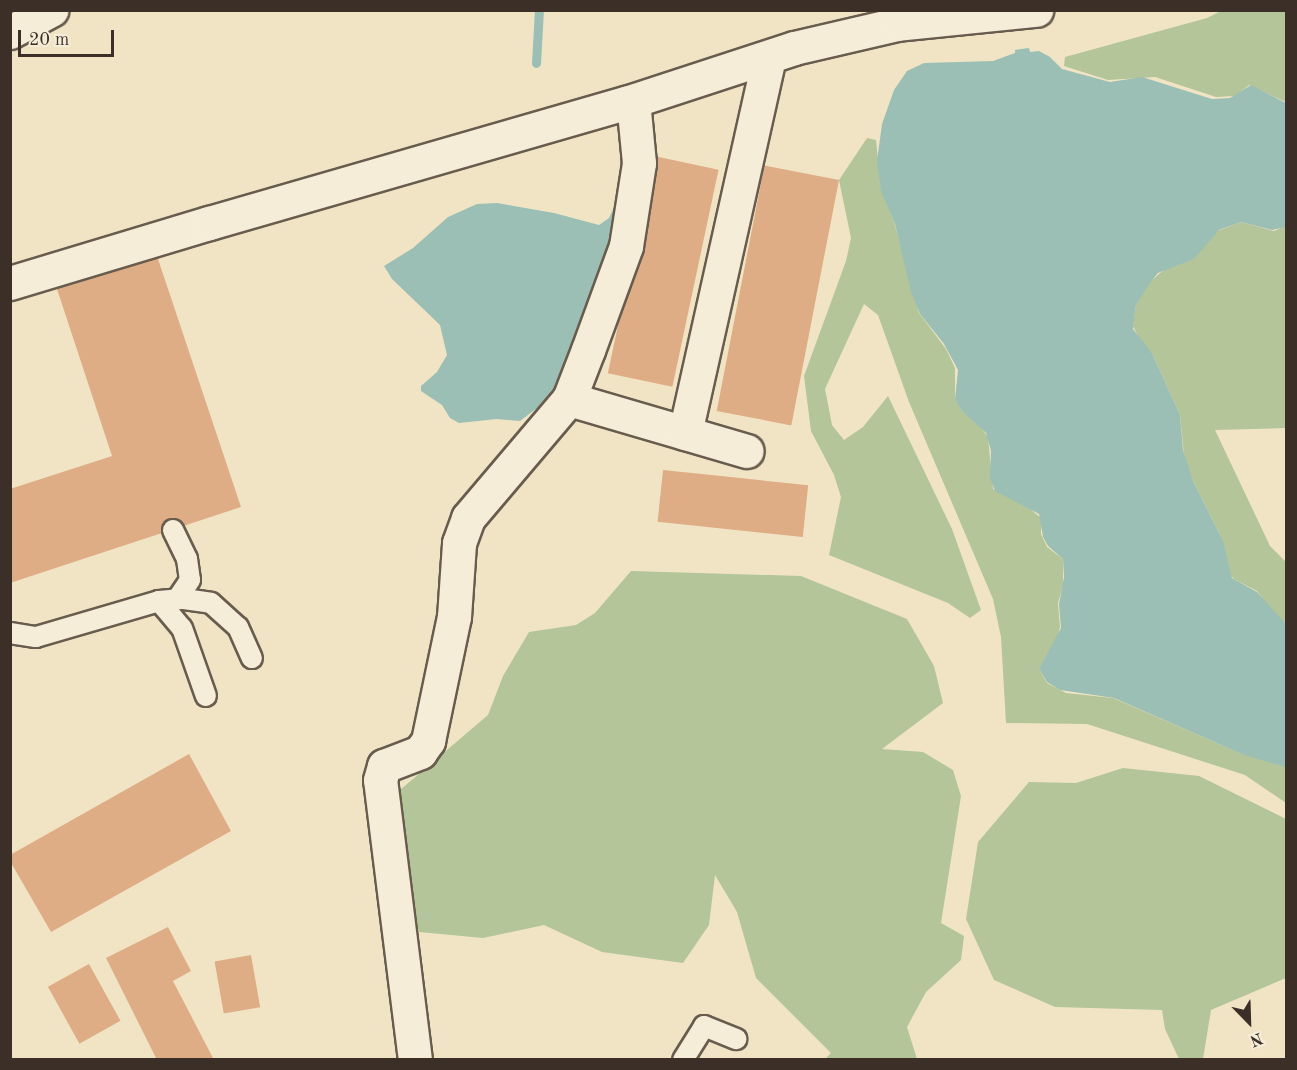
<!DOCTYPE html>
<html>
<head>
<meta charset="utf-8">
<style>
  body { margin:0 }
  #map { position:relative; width:1297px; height:1070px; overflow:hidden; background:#f1e4c4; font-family:"Old Standard TT",serif }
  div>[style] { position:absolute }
  .green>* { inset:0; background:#b3c599 }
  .water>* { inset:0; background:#9bbfb4 }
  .stream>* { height:9px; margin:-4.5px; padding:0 4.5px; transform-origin:4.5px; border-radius:4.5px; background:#9bbfb4 }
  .building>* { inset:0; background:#dead86; transform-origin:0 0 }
  .roads { filter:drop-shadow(2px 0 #685c4e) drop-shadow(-2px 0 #685c4e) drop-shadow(0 2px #685c4e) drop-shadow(0 -2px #685c4e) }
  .service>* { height:20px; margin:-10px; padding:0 10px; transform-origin:10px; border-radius:10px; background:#f6edd9 }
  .minor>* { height:33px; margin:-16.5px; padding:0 16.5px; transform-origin:16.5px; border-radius:16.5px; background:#f6edd9 }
  .tertiary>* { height:33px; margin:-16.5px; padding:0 16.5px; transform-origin:16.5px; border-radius:16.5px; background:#f6edd9 }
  span { translate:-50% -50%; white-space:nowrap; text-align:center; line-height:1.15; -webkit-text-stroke:5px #f6edd9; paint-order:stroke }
  .frame { position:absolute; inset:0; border:12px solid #3b2f27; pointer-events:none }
  .north { position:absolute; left:1219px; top:992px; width:60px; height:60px; -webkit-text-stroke:4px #f6edd9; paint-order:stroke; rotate:157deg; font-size:16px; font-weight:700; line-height:24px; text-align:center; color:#3b2f27 }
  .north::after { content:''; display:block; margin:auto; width:21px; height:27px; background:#3b2f27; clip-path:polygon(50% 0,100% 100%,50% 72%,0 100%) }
  .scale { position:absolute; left:18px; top:30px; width:96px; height:27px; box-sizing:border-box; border:3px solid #3b2f27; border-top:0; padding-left:8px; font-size:18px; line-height:21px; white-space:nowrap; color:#3b2f27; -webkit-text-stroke:4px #f6edd9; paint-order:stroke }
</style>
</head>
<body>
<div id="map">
  <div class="green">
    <i style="clip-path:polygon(1221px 11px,1286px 11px,1286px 102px,1249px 85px,1235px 96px,1216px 97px,1155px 77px,1108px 80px,1064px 66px,1065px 57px,1207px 18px)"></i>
    <i style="clip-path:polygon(867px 138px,876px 140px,881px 187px,894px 222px,919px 313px,946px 349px,955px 368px,955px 398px,961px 410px,978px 424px,988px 437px,993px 489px,1029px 508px,1041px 518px,1041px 534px,1047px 547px,1063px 559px,1063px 585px,1058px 603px,1060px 627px,1057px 639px,1039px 669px,1047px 683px,1066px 693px,1113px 698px,1242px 754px,1283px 765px,1286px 767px,1286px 803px,1245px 775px,1087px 724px,1006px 723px,1001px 637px,993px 599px,909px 402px,878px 315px,864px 304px,825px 389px,832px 425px,844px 440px,863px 427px,888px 396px,952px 529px,981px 610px,970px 618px,948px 603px,829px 555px,841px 497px,834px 475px,811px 431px,804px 376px,846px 261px,851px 238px,839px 180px)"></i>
    <i style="clip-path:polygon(1241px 222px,1274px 231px,1286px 226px,1286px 428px,1215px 430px,1270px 546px,1286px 562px,1286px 623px,1276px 617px,1257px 591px,1234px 579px,1228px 572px,1220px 535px,1191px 477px,1184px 455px,1180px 415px,1152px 353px,1140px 340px,1133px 326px,1136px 305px,1148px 284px,1160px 273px,1202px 247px,1215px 232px)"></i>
    <i style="clip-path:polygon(631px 571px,801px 576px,907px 619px,934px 666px,943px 703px,882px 749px,923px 752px,953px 770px,961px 796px,941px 923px,964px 936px,961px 960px,926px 992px,907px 1027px,917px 1059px,825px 1059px,831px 1053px,756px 978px,737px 912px,715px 875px,709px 925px,683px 963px,602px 952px,544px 925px,483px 938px,419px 932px,409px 897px,400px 790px,488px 715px,503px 676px,529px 632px,576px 625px,595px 613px)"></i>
    <i style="clip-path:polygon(1123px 768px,1199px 776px,1286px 819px,1286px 978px,1211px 1010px,1203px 1059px,1179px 1059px,1165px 1029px,1162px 1010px,1055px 1007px,994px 980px,966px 919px,978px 842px,1029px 782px,1076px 783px)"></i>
  </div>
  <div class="water">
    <i style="clip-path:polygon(1029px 48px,1030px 52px,1039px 51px,1050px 57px,1062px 69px,1110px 82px,1142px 77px,1212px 99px,1230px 98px,1251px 85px,1286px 103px,1286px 227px,1272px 230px,1241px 222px,1219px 230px,1194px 259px,1158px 273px,1150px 283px,1136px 305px,1133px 329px,1152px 353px,1180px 415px,1183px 450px,1193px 481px,1223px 541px,1232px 578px,1257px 592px,1286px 624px,1286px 767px,1244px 755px,1114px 698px,1060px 690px,1047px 682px,1039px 669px,1061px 628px,1059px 604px,1064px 577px,1063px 559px,1048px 546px,1043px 537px,1039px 514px,995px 491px,990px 478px,991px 451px,986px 433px,961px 410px,955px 399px,958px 370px,944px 344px,920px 314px,911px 292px,895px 224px,881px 191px,877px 161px,882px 124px,894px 90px,907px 71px,924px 63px,993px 61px,1015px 53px,1015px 50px)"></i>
    <i style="clip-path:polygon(625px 194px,615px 240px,557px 384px,537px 408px,520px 421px,497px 419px,459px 423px,450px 418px,442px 405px,421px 391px,421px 386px,437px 372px,447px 355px,440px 325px,392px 279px,384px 266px,413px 248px,448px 217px,477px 204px,497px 203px,554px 213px,599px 225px,609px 218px,616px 203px)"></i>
  </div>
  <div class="stream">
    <i style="left:536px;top:63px;width:53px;rotate:-86.8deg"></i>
  </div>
  <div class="building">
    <i style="left:654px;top:156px;width:66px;height:222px;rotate:12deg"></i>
    <i style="left:839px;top:180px;width:250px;height:76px;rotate:101deg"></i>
    <i style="clip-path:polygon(155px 250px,241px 507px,10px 583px,10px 489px,112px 456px,55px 283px)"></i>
    <i style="left:663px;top:470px;width:146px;height:52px;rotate:6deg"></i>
    <i style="clip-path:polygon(189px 754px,231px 831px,51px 932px,10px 861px,10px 855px)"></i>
    <i style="clip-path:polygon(168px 927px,191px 971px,173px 981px,214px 1060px,157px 1060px,106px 958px)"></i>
    <i style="left:251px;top:955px;width:53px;height:37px;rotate:80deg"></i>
    <i style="left:89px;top:964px;width:65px;height:47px;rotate:61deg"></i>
  </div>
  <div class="roads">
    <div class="service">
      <i style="left:173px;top:530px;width:32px;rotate:64deg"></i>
      <i style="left:187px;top:559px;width:21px;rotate:82deg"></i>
      <i style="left:190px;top:580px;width:23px;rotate:124deg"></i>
      <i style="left:159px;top:601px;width:35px;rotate:50deg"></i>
      <i style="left:182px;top:628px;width:72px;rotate:70.6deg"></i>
      <i style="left:10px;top:633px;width:26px;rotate:9deg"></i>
      <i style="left:36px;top:637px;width:128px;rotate:-16.3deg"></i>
      <i style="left:159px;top:601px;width:25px;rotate:-5deg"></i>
      <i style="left:184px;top:599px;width:27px;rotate:8deg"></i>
      <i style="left:211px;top:603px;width:36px;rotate:42deg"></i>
      <i style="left:238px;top:627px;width:34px;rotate:66deg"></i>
      <i style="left:683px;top:1060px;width:40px;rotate:-58deg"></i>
      <i style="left:704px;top:1026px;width:35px;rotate:22deg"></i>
    </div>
    <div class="minor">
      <i style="left:10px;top:32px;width:47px;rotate:-28.2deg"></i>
      <i style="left:569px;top:399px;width:185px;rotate:16.3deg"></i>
      <i style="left:685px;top:433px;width:385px;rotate:-77.4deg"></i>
      <i style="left:415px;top:1060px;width:282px;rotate:-97.1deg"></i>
      <i style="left:380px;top:780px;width:15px;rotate:-74deg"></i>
      <i style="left:384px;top:766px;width:39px;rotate:-21deg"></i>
      <i style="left:420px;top:752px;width:14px;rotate:-54deg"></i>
      <i style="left:428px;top:741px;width:127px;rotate:-78.2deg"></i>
      <i style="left:454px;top:617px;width:74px;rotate:-86.1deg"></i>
      <i style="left:459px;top:543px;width:27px;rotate:-70deg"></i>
      <i style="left:468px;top:518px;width:156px;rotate:-49.7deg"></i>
      <i style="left:569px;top:399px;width:53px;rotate:-68.8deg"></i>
      <i style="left:588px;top:350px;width:111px;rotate:-69.9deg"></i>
      <i style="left:626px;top:246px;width:84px;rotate:-81.1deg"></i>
      <i style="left:639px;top:163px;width:62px;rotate:-95.5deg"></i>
    </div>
    <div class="tertiary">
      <i style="left:10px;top:283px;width:208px;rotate:-16.8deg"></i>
      <i style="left:209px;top:223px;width:434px;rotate:-16.1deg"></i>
      <i style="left:626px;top:103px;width:177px;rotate:-18.1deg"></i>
      <i style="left:794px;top:48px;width:106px;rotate:-13.1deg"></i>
      <i style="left:897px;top:24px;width:140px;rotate:-5.8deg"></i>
    </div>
  </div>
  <div class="frame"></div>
  <div class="north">N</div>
  <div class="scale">20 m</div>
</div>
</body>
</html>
